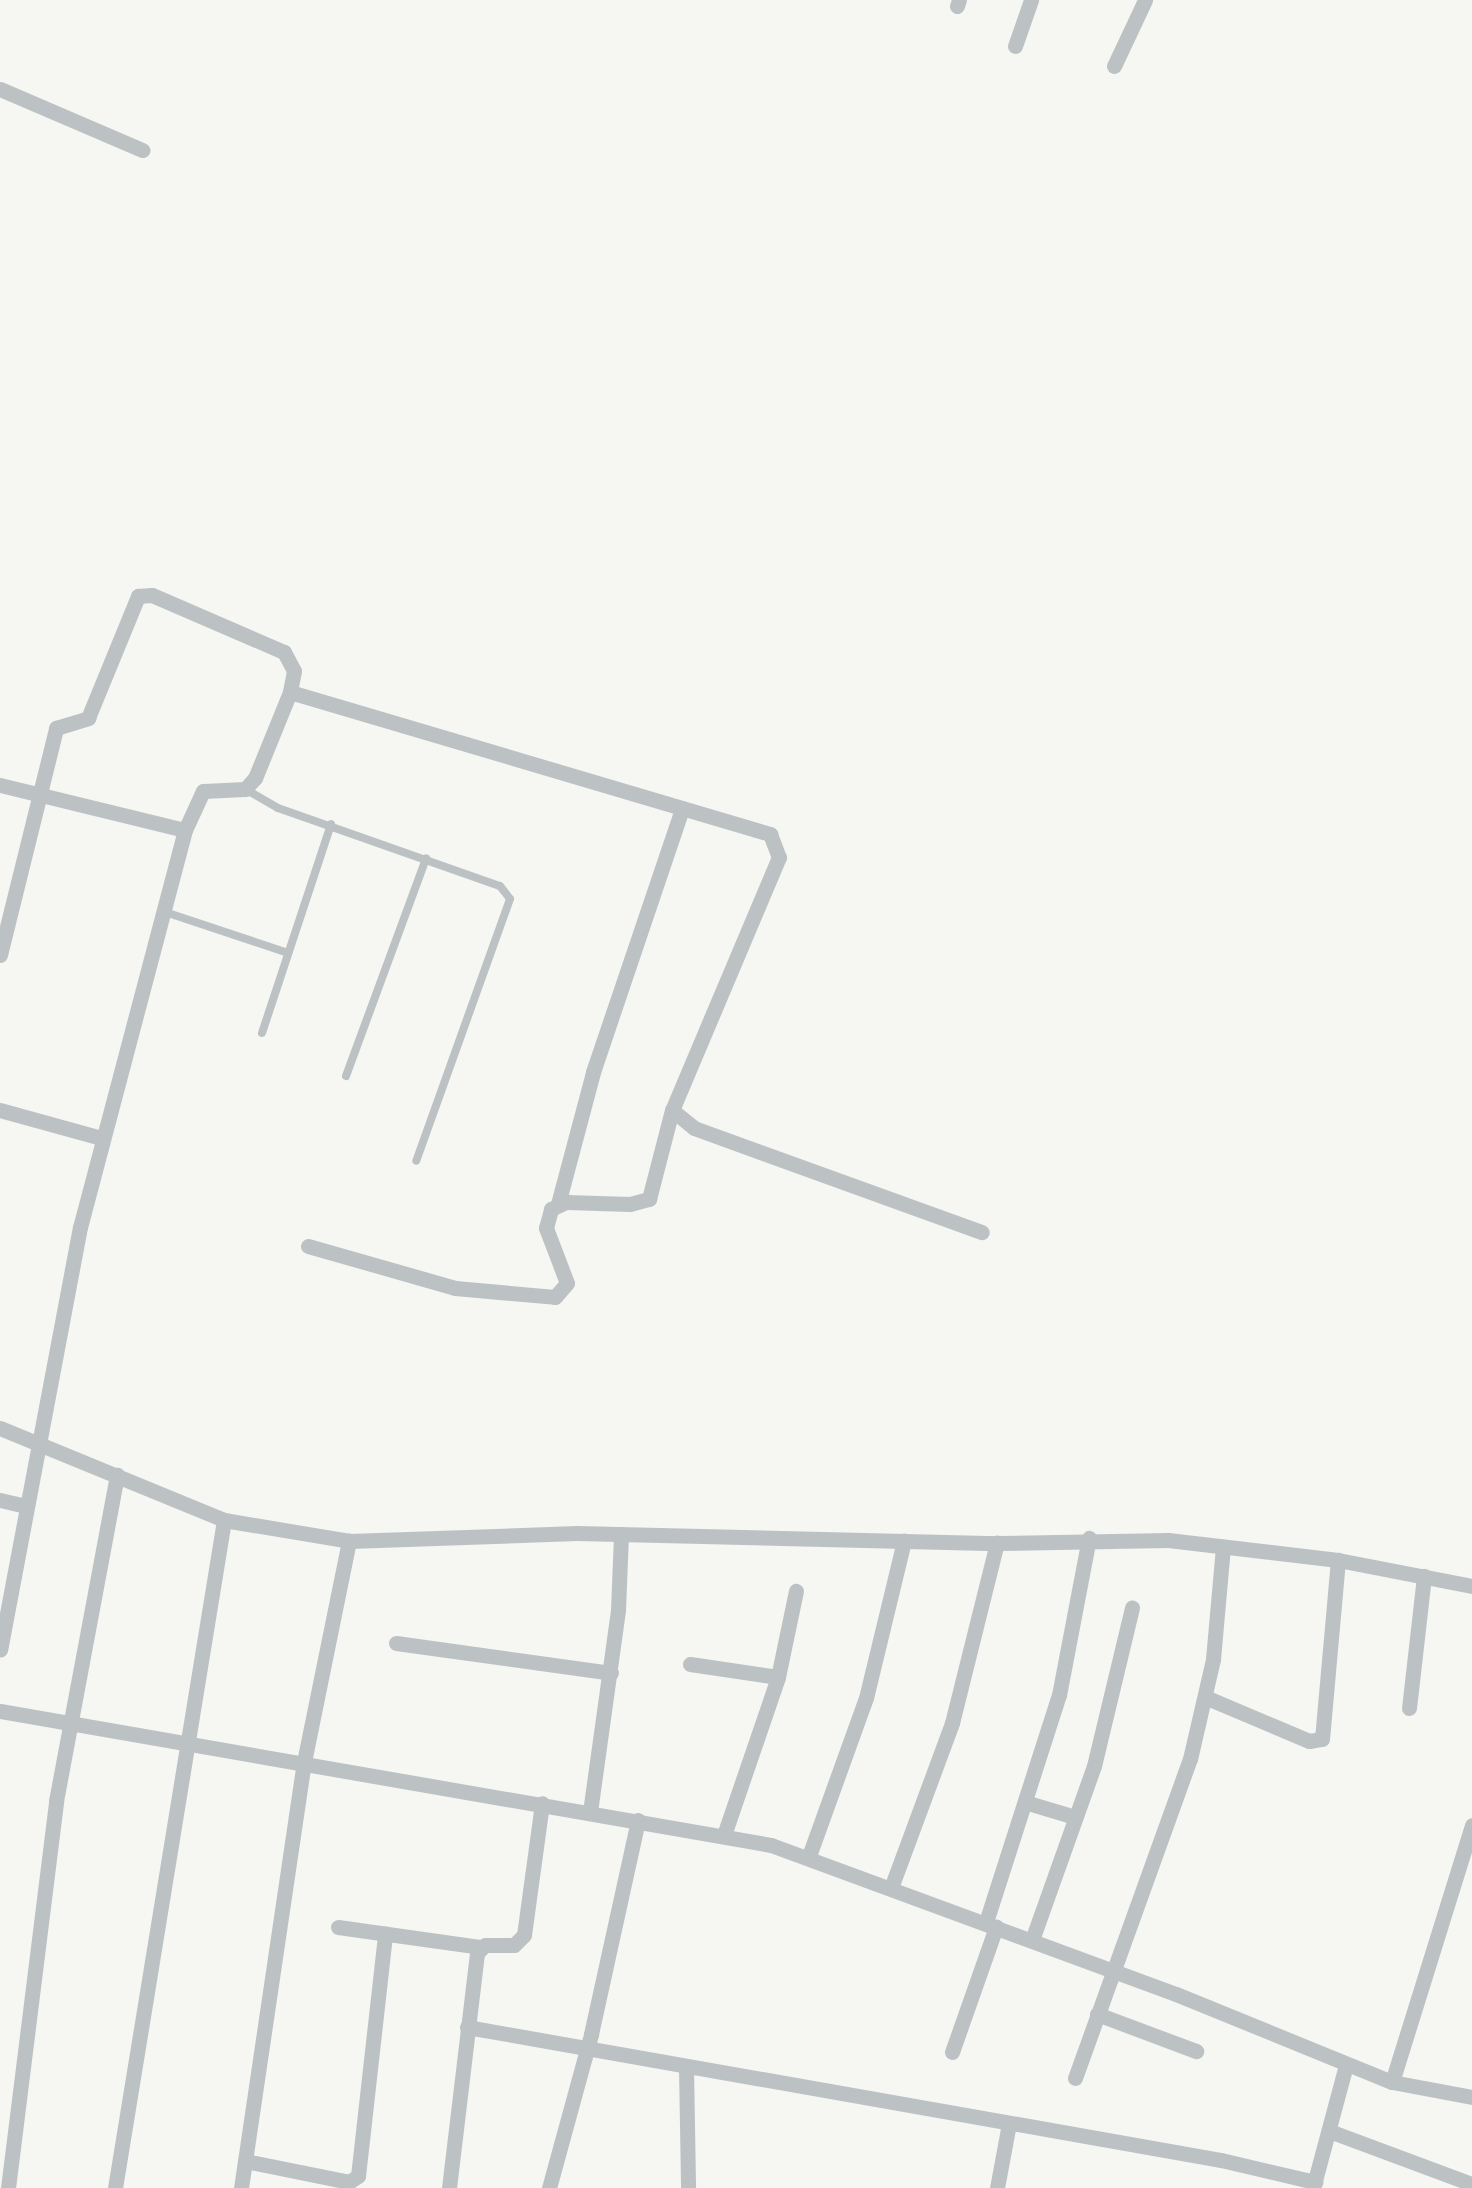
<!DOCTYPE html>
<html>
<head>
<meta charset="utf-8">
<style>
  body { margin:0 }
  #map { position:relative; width:1472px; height:2188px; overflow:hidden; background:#f6f6f3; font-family:Mulish,sans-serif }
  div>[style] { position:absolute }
  .lane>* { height:8px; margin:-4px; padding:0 4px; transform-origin:4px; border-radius:4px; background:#bcc2c4 }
  .street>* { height:15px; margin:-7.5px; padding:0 7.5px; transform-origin:7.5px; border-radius:7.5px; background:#bcc2c4 }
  span { translate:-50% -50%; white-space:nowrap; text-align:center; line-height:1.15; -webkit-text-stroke:10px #fff; paint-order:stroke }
</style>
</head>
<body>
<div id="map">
  <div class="lane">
    <i style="left:245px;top:789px;width:38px;rotate:30deg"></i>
    <i style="left:278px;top:808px;width:235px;rotate:19.4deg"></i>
    <i style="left:500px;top:886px;width:16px;rotate:52deg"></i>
    <i style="left:510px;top:899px;width:278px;rotate:109.7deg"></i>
    <i style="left:162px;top:911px;width:133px;rotate:18.4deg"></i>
    <i style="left:262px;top:1033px;width:220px;rotate:-71.7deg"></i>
    <i style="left:346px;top:1076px;width:232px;rotate:-69.8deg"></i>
  </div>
  <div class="street">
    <i style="left:957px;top:6px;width:6px;rotate:-72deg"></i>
    <i style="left:1015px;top:46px;width:49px;rotate:-70.8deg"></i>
    <i style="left:1114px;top:66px;width:73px;rotate:-64.8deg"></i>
    <i style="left:0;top:89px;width:155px;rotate:23.2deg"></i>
    <i style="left:290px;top:692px;width:501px;rotate:16.48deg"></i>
    <i style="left:770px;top:834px;width:25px;rotate:69deg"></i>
    <i style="left:779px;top:857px;width:275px;rotate:112.9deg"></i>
    <i style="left:672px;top:1110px;width:28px;rotate:39deg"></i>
    <i style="left:694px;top:1128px;width:306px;rotate:19.9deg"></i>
    <i style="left:0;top:785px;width:190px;rotate:13.7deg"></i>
    <i style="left:0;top:955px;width:234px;rotate:-76.1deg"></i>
    <i style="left:56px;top:728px;width:34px;rotate:-17deg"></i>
    <i style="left:88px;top:718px;width:132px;rotate:-67.7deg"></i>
    <i style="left:138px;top:596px;width:14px;rotate:-4deg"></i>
    <i style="left:152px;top:595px;width:144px;rotate:23.4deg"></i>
    <i style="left:284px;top:652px;width:21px;rotate:62deg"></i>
    <i style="left:294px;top:671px;width:21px;rotate:101deg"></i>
    <i style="left:290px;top:692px;width:93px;rotate:112.1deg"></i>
    <i style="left:255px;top:778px;width:15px;rotate:132deg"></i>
    <i style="left:245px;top:789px;width:42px;rotate:177.3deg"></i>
    <i style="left:203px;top:791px;width:43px;rotate:114.8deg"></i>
    <i style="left:185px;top:830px;width:411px;rotate:104.8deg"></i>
    <i style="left:80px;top:1227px;width:430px;rotate:100.7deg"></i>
    <i style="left:0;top:1110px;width:106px;rotate:15.4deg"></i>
    <i style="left:558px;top:1204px;width:137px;rotate:-75.1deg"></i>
    <i style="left:593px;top:1072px;width:274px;rotate:-71.3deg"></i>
    <i style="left:308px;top:1246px;width:153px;rotate:15.9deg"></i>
    <i style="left:455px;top:1288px;width:100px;rotate:5.1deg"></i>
    <i style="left:555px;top:1297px;width:18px;rotate:-49deg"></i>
    <i style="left:567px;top:1283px;width:59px;rotate:-110.9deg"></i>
    <i style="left:546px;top:1228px;width:20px;rotate:-75deg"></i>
    <i style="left:551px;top:1209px;width:17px;rotate:-25deg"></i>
    <i style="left:566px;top:1202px;width:64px;rotate:1.8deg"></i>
    <i style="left:630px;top:1204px;width:20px;rotate:-15deg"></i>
    <i style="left:649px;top:1199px;width:92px;rotate:-75.5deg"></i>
    <i style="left:0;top:1428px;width:242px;rotate:22.3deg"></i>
    <i style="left:224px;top:1520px;width:127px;rotate:9.5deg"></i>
    <i style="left:349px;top:1541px;width:228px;rotate:-2deg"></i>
    <i style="left:577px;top:1533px;width:420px;rotate:1.4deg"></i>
    <i style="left:997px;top:1543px;width:171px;rotate:-1deg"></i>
    <i style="left:1168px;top:1540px;width:171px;rotate:6.7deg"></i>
    <i style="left:1338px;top:1560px;width:136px;rotate:11deg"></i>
    <i style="left:0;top:1500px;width:26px;rotate:13deg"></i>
    <i style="left:396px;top:1643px;width:217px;rotate:7.9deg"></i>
    <i style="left:690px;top:1664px;width:89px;rotate:8.4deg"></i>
    <i style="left:1205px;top:1697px;width:113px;rotate:22.9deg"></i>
    <i style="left:1309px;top:1741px;width:13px;rotate:-9deg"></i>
    <i style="left:1322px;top:1739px;width:180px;rotate:-84.9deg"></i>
    <i style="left:1409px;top:1708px;width:133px;rotate:-83.5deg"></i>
    <i style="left:0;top:1711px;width:783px;rotate:9.86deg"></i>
    <i style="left:771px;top:1845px;width:432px;rotate:20.2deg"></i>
    <i style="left:1176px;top:1994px;width:233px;rotate:22.2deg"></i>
    <i style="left:1392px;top:2082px;width:81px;rotate:10.6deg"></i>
    <i style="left:1028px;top:1803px;width:49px;rotate:16.6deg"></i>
    <i style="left:590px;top:1812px;width:204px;rotate:-82.1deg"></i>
    <i style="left:618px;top:1610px;width:76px;rotate:-87.7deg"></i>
    <i style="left:724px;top:1835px;width:167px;rotate:-71.1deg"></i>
    <i style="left:778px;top:1677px;width:88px;rotate:-78.2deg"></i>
    <i style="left:809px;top:1856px;width:168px;rotate:-70.2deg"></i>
    <i style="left:866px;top:1698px;width:162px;rotate:-76.4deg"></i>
    <i style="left:891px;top:1888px;width:176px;rotate:-69.7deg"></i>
    <i style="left:952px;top:1723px;width:186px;rotate:-76deg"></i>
    <i style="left:986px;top:1922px;width:238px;rotate:-72.2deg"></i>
    <i style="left:1059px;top:1695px;width:160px;rotate:-79.2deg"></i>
    <i style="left:338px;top:1927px;width:143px;rotate:8deg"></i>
    <i style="left:1032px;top:1940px;width:185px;rotate:-70.4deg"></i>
    <i style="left:1094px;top:1766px;width:163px;rotate:-76.5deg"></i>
    <i style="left:1097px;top:2014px;width:106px;rotate:20.5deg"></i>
    <i style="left:467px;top:2027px;width:766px;rotate:10deg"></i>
    <i style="left:1221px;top:2160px;width:97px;rotate:13.2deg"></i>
    <i style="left:952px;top:2052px;width:133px;rotate:-70.6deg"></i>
    <i style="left:686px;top:2068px;width:120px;rotate:89deg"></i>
    <i style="left:1075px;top:2078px;width:339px;rotate:-70.2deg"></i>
    <i style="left:1190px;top:1759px;width:103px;rotate:-77deg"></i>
    <i style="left:1213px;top:1659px;width:113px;rotate:-84.9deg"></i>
    <i style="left:1392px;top:2082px;width:269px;rotate:-72.7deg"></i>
    <i style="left:1332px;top:2132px;width:149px;rotate:20.4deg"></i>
    <i style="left:245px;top:2161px;width:106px;rotate:11.4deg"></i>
    <i style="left:349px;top:2182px;width:11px;rotate:-34deg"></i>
    <i style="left:358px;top:2176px;width:244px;rotate:-83.6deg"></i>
    <i style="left:8px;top:2188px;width:390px;rotate:-82.9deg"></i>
    <i style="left:56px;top:1801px;width:332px;rotate:-79.4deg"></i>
    <i style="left:115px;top:2188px;width:677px;rotate:-80.73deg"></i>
    <i style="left:241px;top:2188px;width:431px;rotate:-81.6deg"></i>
    <i style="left:304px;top:1762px;width:226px;rotate:-78.5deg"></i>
    <i style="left:449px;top:2188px;width:237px;rotate:-83.2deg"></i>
    <i style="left:477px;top:1953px;width:11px;rotate:-45deg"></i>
    <i style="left:485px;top:1945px;width:29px"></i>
    <i style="left:514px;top:1945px;width:14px;rotate:-45deg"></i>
    <i style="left:524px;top:1935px;width:133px;rotate:-82.2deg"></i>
    <i style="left:549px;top:2188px;width:160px;rotate:-74.7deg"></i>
    <i style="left:591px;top:2034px;width:219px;rotate:-77.6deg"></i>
    <i style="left:997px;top:2188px;width:66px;rotate:-79.5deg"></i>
    <i style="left:1313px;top:2188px;width:127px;rotate:-75deg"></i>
  </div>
</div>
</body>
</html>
